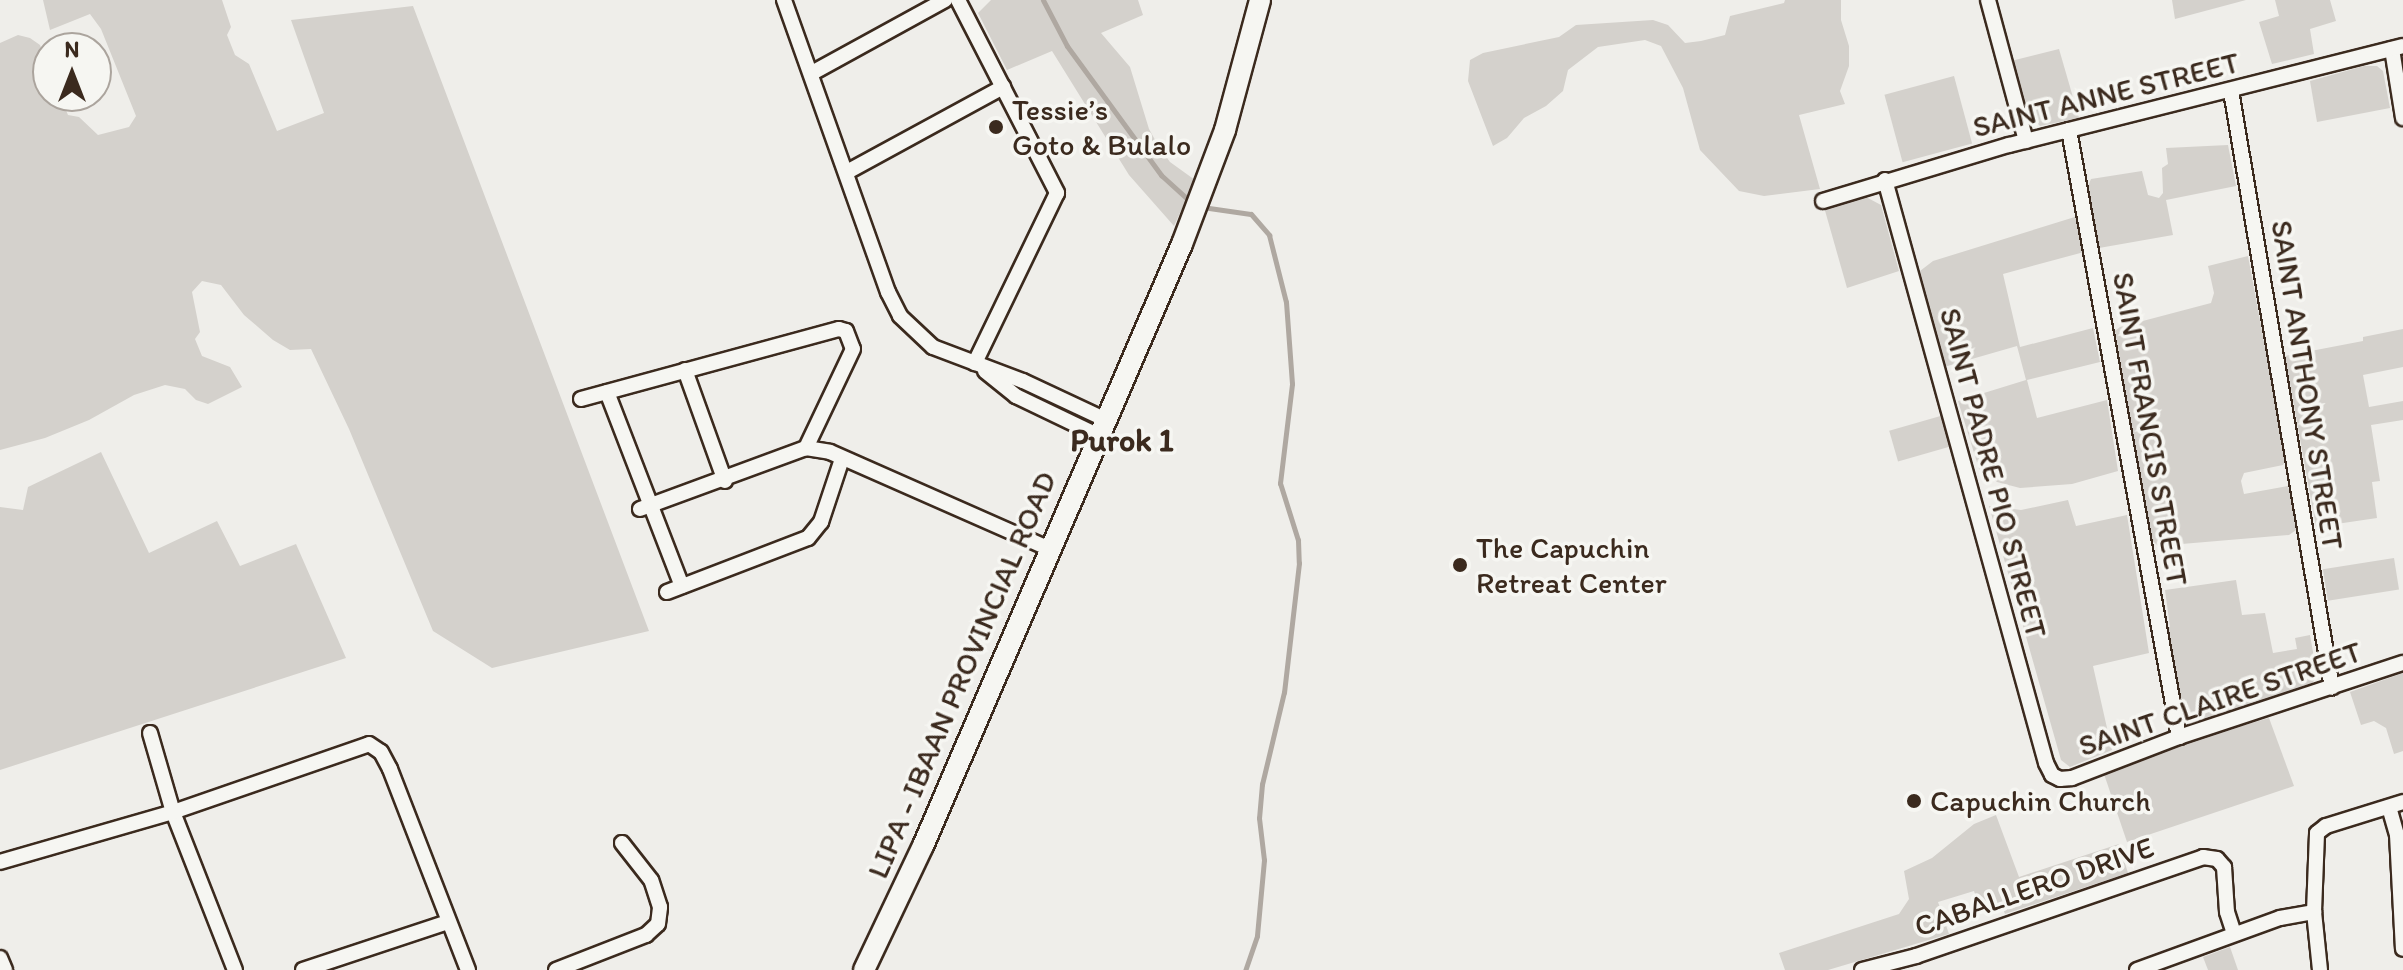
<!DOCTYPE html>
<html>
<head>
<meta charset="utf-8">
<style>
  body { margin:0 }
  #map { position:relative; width:2403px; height:970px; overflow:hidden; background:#efeeea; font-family:Itim,sans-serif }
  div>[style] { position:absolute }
  .green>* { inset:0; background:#d4d1cc; transform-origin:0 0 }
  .stream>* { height:5px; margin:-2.5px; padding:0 2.5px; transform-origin:2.5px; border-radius:2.5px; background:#afa8a1 }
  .roads { filter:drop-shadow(2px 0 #3b2a1e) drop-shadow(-2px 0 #3b2a1e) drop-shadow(0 2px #3b2a1e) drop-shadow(0 -2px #3b2a1e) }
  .street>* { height:14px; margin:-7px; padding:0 7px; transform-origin:7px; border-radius:7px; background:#f6f6f2 }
  .secondary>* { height:20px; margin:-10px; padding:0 10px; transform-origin:10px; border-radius:10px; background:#f6f6f2 }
  .dots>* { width:22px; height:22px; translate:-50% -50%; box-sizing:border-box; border:4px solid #f6f6f2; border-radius:50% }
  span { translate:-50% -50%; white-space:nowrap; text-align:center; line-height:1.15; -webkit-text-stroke:7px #f6f6f2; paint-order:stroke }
  .street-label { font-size:30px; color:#3b2a1e }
  .poi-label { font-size:30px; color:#3b2a1e }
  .left { translate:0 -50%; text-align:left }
  .neighbourhood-label { font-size:32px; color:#3b2a1e; font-weight:700 }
  .north { position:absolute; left:32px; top:32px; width:80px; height:80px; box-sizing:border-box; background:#f6f6f2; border:2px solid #aba49d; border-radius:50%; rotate:0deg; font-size:22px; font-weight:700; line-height:32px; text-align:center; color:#3b2a1e }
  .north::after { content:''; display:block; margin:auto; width:28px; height:36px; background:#3b2a1e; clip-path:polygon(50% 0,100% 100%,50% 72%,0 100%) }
</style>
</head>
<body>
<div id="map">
  <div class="green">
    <i style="clip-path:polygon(43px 0,222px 0,231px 27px,227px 35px,235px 55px,249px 64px,277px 131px,324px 113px,291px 20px,413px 6px,649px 631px,492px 668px,433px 631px,349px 429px,311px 349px,290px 350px,273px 340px,244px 315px,221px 285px,202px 281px,192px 292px,200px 332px,195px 339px,202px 356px,230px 367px,242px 387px,208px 404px,196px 400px,185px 389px,165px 385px,134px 395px,89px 420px,45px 438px,0 450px,0 43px,18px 35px,30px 38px,40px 45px,48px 65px,48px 96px,60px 96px,68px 115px,79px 117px,98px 135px,129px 127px,136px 116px,101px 29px,90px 14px,50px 30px)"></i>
    <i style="clip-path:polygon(991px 0,1138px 0,1143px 15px,1101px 33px,1130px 67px,1149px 129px,1159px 147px,1170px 162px,1195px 180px,1174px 226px,1129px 175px,1052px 51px,1007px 70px,978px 13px)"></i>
    <i style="clip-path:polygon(1785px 0,1841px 0,1841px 20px,1849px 46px,1849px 66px,1840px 91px,1845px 104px,1799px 115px,1820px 189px,1764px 196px,1739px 191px,1700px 150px,1683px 88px,1661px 46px,1645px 40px,1598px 47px,1568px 70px,1563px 91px,1546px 106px,1524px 118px,1507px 138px,1493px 146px,1468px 81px,1470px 60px,1483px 53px,1559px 37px,1576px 25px,1653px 20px,1668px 25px,1685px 43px,1701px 41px,1725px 35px,1730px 16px,1784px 3px)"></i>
    <i style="clip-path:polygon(2172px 0,2246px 0,2175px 19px)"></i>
    <i style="clip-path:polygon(2275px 0,2330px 0,2336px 21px,2310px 29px,2314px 54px,2272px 64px,2259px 22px,2279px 16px)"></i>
    <i style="clip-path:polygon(2059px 49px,2079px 118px,2040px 126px,2025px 110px,2011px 61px)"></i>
    <i style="clip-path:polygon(2364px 66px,2377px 66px,2383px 71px,2390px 108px,2317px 122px,2310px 81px)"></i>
    <i style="left:1954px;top:76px;width:70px;height:72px;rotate:75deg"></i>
    <i style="clip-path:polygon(2228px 145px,2236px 186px,2166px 200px,2173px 235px,2099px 248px,2088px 186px,2091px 179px,2142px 171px,2148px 195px,2159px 198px,2163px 193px,2162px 168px,2168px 164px,2166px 148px)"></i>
    <i style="clip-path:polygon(1866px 197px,1881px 205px,1899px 271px,1847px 288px,1824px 207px)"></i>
    <i style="clip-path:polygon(2078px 216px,2084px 252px,2003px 274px,2020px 347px,2093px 328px,2100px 362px,2027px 380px,2037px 418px,2107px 400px,2118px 471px,2072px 484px,2020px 488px,1997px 482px,1979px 469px,1958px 401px,2026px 380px,2017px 346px,1944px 367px,1920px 271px,1933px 261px)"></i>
    <i style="clip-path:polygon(2248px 256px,2286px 460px,2283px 465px,2244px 473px,2241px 481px,2244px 494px,2288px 486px,2299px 528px,2289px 535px,2158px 546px,2152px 540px,2115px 331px,2120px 327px,2211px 303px,2214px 293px,2208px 266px)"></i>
    <i style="clip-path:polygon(2403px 329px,2403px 367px,2363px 375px,2369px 407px,2403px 401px,2403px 420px,2371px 425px,2380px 481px,2372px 482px,2377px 518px,2316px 527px,2285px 356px,2363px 341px,2363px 337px)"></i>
    <i style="left:1944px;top:415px;width:32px;height:57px;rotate:74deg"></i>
    <i style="clip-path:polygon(101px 452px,149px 553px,217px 521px,240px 566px,296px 544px,346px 658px,0 770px,0 507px,23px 510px,28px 487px)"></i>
    <i style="clip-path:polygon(2068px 500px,2076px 526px,2127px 515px,2149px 653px,2093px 666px,2112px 750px,2070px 767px,2061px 760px,1989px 506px,2021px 510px)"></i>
    <i style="left:2394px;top:558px;width:32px;height:72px;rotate:81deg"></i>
    <i style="clip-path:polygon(2236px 580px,2242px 615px,2265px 613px,2273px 653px,2297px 649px,2295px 638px,2310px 635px,2317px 675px,2312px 684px,2190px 726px,2182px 720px,2165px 628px,2170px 627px,2165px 590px)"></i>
    <i style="clip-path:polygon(2403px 673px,2403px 751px,2394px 754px,2386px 728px,2374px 721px,2361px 725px,2350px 692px)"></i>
    <i style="clip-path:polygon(2269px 718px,2294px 786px,2127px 842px,2104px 774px,2182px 743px)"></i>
    <i style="clip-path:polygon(1996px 815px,2019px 877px,2119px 844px,2128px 873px,2005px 914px,2002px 906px,1979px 906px,1974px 891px,1938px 902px,1949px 934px,1828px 970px,1785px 970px,1779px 953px,1899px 914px,1909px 899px,1904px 871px,1932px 858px,1974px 824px)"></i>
    <i style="clip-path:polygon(2230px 947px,2238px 970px,2208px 970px,2203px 957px)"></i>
  </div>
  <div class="stream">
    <i style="left:1043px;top:0;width:52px;rotate:62.4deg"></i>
    <i style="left:1067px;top:46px;width:160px;rotate:53.9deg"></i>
    <i style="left:1161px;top:175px;width:43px;rotate:42.2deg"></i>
    <i style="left:1202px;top:207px;width:49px;rotate:8.1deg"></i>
    <i style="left:1251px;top:214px;width:28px;rotate:49deg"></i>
    <i style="left:1269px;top:235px;width:69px;rotate:75.8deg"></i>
    <i style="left:1286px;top:302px;width:82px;rotate:85.8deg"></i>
    <i style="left:1292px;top:384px;width:100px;rotate:96.9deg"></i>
    <i style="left:1280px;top:483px;width:60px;rotate:72.5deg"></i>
    <i style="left:1298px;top:540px;width:23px;rotate:88deg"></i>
    <i style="left:1299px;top:563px;width:130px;rotate:96.6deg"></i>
    <i style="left:1284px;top:692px;width:95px;rotate:103.4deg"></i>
    <i style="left:1262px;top:784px;width:34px;rotate:95deg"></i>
    <i style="left:1259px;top:818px;width:42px;rotate:83.2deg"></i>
    <i style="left:1264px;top:860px;width:76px;rotate:95.3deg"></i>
    <i style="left:1257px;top:936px;width:36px;rotate:109deg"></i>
  </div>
  <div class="roads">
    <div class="street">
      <i style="left:784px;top:0;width:310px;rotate:70.4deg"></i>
      <i style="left:888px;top:292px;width:27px;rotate:63deg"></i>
      <i style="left:900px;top:316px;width:45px;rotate:43.2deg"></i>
      <i style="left:933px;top:347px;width:96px;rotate:20.7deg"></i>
      <i style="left:1023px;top:381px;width:89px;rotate:25.1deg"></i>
      <i style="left:958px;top:0;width:217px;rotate:62.8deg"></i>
      <i style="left:1057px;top:193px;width:189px;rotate:115.8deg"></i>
      <i style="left:1988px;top:0;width:146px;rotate:74.9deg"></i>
      <i style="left:2392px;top:49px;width:70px;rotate:80.9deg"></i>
      <i style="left:812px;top:73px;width:152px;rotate:-28.8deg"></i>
      <i style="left:2231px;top:91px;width:605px;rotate:80.4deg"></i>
      <i style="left:2069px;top:130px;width:617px;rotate:79.73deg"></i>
      <i style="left:847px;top:172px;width:178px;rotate:-28.6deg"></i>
      <i style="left:1885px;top:180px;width:605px;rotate:74.56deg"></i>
      <i style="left:2046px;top:763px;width:13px;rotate:63deg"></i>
      <i style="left:2052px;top:775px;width:9px;rotate:27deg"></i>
      <i style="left:2060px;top:779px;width:12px;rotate:-5deg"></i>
      <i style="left:2072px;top:778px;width:115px;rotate:-21deg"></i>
      <i style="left:2179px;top:737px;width:236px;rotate:-18.3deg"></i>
      <i style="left:1823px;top:201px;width:194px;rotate:-16.8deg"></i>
      <i style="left:2009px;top:145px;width:406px;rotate:-14.1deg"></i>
      <i style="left:685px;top:370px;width:118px;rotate:70.2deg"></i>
      <i style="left:985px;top:371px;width:40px;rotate:39deg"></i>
      <i style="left:1016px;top:396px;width:90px;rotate:25.7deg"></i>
      <i style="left:607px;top:392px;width:208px;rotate:68.9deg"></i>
      <i style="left:581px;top:399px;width:267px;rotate:-15.2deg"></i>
      <i style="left:839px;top:329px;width:7px;rotate:16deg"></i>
      <i style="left:846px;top:331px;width:19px;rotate:69deg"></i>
      <i style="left:853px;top:349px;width:110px;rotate:115.4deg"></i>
      <i style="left:640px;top:509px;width:177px;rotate:-20.2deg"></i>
      <i style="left:806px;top:448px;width:24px;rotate:9deg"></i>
      <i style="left:830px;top:452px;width:240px;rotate:23.8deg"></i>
      <i style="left:667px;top:592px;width:151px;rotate:-21deg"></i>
      <i style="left:808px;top:538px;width:21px;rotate:-51deg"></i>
      <i style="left:821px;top:522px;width:66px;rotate:-71.6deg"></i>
      <i style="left:150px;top:733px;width:82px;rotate:73.8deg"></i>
      <i style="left:173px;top:812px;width:170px;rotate:68.6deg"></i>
      <i style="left:2389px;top:807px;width:29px;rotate:74deg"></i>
      <i style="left:2397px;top:835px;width:114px;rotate:87deg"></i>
      <i style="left:0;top:862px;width:180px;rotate:-16.1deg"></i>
      <i style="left:173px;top:812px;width:207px;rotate:-19.1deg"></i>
      <i style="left:369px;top:744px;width:14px;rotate:34deg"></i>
      <i style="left:381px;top:752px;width:19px;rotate:62deg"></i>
      <i style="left:390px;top:769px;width:216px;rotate:68.8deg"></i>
      <i style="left:0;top:958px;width:13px;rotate:67deg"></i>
      <i style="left:303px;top:970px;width:153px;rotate:-18.3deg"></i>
      <i style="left:556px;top:970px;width:97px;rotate:-21.3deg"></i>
      <i style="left:646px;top:935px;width:16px;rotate:-43deg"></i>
      <i style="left:658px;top:924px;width:17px;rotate:-83deg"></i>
      <i style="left:660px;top:907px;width:28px;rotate:-108deg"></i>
      <i style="left:651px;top:880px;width:47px;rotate:-128.1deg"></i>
      <i style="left:1862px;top:970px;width:56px;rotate:-14.5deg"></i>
      <i style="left:1916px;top:956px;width:304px;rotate:-19deg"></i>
      <i style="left:2203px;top:857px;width:14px;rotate:8deg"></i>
      <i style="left:2217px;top:859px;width:11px;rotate:49deg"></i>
      <i style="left:2224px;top:867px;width:45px;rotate:86.2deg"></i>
      <i style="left:2227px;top:912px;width:23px;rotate:72deg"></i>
      <i style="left:2137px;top:970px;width:152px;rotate:-20deg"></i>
      <i style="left:2280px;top:918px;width:35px;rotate:-10deg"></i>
      <i style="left:2320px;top:970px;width:58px;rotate:-95.9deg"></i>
      <i style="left:2314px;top:912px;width:79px;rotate:-87.8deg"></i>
      <i style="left:2317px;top:833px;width:11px;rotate:-38deg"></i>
      <i style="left:2326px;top:826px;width:81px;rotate:-17.3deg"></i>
    </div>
    <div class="secondary">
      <i style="left:864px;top:970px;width:137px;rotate:-64.6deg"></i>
      <i style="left:923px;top:846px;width:655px;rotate:-66.72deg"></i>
      <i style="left:1182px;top:244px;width:122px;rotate:-69.3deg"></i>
      <i style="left:1225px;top:130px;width:135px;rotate:-74.9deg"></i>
    </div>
  </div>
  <div class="dots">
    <i style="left:996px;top:127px;background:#3b2a1e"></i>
    <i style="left:1460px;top:565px;background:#3b2a1e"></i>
    <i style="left:1914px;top:801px;background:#3b2a1e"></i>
  </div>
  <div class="street-label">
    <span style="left:2106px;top:95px;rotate:-14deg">SAINT ANNE STREET</span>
    <span style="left:2307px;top:385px;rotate:81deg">SAINT ANTHONY STREET</span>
    <span style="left:2150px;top:429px;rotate:80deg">SAINT FRANCIS STREET</span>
    <span style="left:1993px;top:473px;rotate:75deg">SAINT PADRE PIO STREET</span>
    <span style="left:962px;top:675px;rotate:-67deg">LIPA - IBAAN PROVINCIAL ROAD</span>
    <span style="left:2220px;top:699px;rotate:-19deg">SAINT CLAIRE STREET</span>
    <span style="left:2034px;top:887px;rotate:-19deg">CABALLERO DRIVE</span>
  </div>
  <div class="poi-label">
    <span class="left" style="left:1012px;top:127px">Tessie’s<br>Goto &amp; Bulalo</span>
    <span class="left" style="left:1476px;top:565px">The Capuchin<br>Retreat Center</span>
    <span class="left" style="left:1930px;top:801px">Capuchin Church</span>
  </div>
  <div class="neighbourhood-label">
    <span style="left:1122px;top:440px">Purok 1</span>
  </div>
  <div class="north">N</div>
</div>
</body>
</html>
